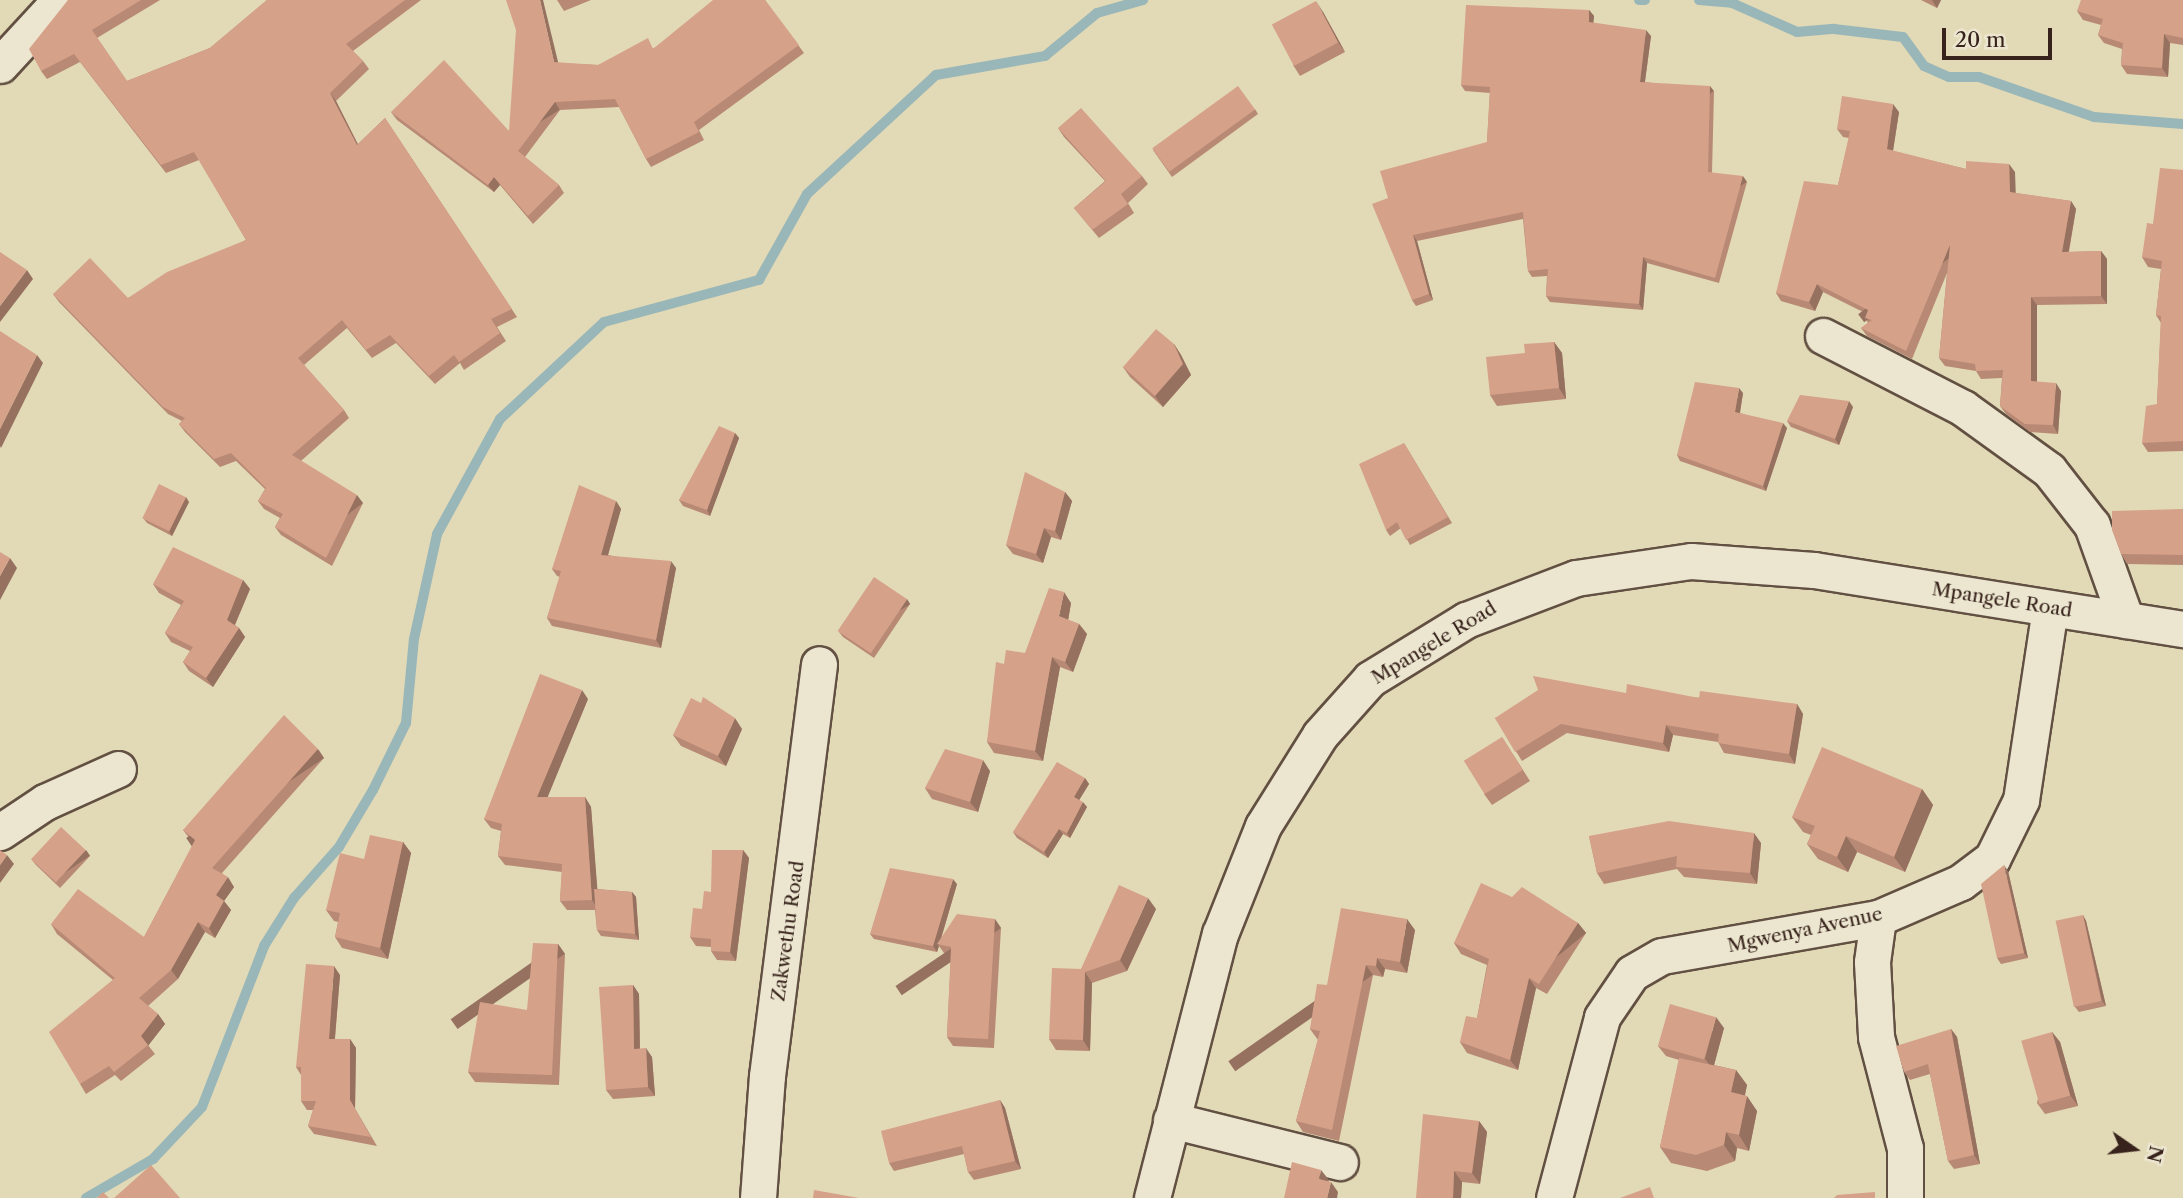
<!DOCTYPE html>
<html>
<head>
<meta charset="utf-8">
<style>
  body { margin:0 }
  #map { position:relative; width:2183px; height:1198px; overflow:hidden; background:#e2d9b6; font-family:"Libre Caslon Text",serif }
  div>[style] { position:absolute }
  .stream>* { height:10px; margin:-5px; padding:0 5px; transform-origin:5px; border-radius:5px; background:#99b7b8 }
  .roads { filter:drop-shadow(2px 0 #625042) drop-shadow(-2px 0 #625042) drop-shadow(0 2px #625042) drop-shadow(0 -2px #625042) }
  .minor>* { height:35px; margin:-17.5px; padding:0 17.5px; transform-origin:17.5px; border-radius:17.5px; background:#ece6d0 }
  .wall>* { inset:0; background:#b88a76 }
  .shaded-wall>* { inset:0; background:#967160; transform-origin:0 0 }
  .building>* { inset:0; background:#d6a189; transform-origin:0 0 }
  span { translate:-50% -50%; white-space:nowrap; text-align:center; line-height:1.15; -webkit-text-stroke:7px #ece6d0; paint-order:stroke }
  .street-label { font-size:19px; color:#37231b }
  .north { position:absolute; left:2099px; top:1114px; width:70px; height:70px; -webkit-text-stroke:5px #ece6d0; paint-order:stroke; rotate:104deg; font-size:19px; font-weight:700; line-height:28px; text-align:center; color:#37231b }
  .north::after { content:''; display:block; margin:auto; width:24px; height:32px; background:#37231b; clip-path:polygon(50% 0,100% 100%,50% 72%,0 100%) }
  .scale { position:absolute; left:1942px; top:28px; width:110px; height:32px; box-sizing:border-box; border:4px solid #37231b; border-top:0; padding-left:9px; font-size:21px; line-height:24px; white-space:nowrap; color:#37231b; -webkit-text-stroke:5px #ece6d0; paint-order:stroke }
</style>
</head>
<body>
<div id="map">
  <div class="stream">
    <i style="left:1639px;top:0;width:6px"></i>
    <i style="left:1699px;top:0;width:33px;rotate:5deg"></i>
    <i style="left:1732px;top:3px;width:71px;rotate:24deg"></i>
    <i style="left:1797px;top:32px;width:37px;rotate:-5deg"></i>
    <i style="left:1834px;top:29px;width:69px;rotate:6.6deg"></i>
    <i style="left:1903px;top:37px;width:36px;rotate:54deg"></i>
    <i style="left:1924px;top:66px;width:27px;rotate:24deg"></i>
    <i style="left:1949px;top:77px;width:30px"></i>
    <i style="left:1979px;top:77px;width:122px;rotate:19.2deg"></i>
    <i style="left:2094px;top:117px;width:89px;rotate:4.5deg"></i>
    <i style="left:86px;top:1198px;width:78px;rotate:-30.2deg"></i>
    <i style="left:153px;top:1159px;width:71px;rotate:-46.7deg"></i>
    <i style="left:202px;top:1107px;width:173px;rotate:-68.9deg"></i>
    <i style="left:264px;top:946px;width:57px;rotate:-58deg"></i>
    <i style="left:294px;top:898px;width:68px;rotate:-48.6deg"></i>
    <i style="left:339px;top:847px;width:66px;rotate:-59.2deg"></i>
    <i style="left:373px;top:790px;width:75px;rotate:-63.8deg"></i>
    <i style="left:406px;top:723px;width:84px;rotate:-84.6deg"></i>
    <i style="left:414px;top:639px;width:107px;rotate:-77.6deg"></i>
    <i style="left:437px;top:534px;width:131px;rotate:-61.3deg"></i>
    <i style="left:500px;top:419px;width:142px;rotate:-43deg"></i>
    <i style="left:604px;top:322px;width:161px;rotate:-15.2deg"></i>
    <i style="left:759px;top:280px;width:98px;rotate:-60.8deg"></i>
    <i style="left:807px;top:194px;width:176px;rotate:-42.7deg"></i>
    <i style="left:936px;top:75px;width:111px;rotate:-9.9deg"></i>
    <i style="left:1045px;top:56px;width:67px;rotate:-39.6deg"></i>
    <i style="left:1097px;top:13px;width:48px;rotate:-15.8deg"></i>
  </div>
  <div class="roads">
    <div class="minor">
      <i style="left:0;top:65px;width:88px;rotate:-47.3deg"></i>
      <i style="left:1823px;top:336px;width:157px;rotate:27.2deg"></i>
      <i style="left:1963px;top:408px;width:106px;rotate:35.8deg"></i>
      <i style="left:2049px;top:470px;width:70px;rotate:52deg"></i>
      <i style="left:2092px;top:525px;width:101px;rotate:70.3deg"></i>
      <i style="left:0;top:832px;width:54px;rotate:-33.7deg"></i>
      <i style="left:45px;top:802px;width:80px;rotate:-24.3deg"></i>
      <i style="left:1878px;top:918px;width:44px;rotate:97.8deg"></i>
      <i style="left:1872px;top:962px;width:75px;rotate:86.9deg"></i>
      <i style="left:1876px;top:1037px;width:115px;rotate:75.4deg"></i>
      <i style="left:1905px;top:1148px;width:50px;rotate:90deg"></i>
      <i style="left:1171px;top:1120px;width:174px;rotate:14deg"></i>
      <i style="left:758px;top:1198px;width:122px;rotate:-85.8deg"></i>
      <i style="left:767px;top:1076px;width:415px;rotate:-82.8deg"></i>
      <i style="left:1152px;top:1198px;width:273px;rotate:-75.6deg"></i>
      <i style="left:1220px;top:934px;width:116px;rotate:-68.3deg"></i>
      <i style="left:1263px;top:826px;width:107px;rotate:-57.9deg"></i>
      <i style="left:1320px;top:735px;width:75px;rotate:-48.2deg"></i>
      <i style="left:1370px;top:679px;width:113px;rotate:-31.6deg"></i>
      <i style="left:1466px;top:620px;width:118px;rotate:-20.9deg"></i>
      <i style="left:1576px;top:578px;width:116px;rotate:-8.4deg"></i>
      <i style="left:1691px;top:561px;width:123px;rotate:4.2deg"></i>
      <i style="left:1814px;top:570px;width:374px;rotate:9.1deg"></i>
      <i style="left:1554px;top:1198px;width:187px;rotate:-75.1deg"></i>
      <i style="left:1602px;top:1017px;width:53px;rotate:-55.7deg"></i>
      <i style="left:1632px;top:973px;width:34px;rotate:-30deg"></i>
      <i style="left:1662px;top:956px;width:219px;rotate:-10deg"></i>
      <i style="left:1878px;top:918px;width:90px;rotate:-23.4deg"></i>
      <i style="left:1961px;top:882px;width:39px;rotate:-37deg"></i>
      <i style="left:1992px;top:859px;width:66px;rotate:-63.8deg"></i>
      <i style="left:2021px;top:800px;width:194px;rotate:-81.4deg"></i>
    </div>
  </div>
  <div class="wall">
    <i style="clip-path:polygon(68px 0,160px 0,97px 38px,127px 81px,210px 48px,267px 0,421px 0,353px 51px,363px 61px,369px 69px,336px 101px,358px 144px,385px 118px,517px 317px,497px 327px,506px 341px,464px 370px,460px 363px,435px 384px,396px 343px,372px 358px,347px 328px,304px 365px,344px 410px,349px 418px,301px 461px,363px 503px,332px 566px,281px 535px,275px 527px,280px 518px,264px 509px,258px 501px,265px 489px,236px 461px,220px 467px,185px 432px,179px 424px,182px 421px,168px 414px,59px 302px,53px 294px,128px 298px,246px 240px,199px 160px,166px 173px,80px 62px,47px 79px,41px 71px)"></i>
    <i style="clip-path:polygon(557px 0,591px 0,564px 11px)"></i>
    <i style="clip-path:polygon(765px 0,804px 53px,699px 130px,704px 140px,651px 167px,646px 159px,619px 107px,560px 110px,525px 157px,559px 185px,564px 193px,533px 224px,500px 185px,494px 192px,397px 120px,391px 112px,509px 131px,558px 63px,598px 65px,654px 48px)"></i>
    <i style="clip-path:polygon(1921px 0,1941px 0,1937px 8px)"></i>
    <i style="clip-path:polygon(2183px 0,2183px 45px,2170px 43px,2168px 77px,2127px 74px,2121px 65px,2122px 49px,2104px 43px,2098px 35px,2101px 25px,2083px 20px,2077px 11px)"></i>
    <i style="clip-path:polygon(1589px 10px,1594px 16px,1593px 23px,1651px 36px,1645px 82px,1714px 91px,1712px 173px,1747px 182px,1719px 283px,1647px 263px,1643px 310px,1550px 302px,1546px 296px,1547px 276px,1532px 277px,1528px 271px,1523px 219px,1417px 241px,1433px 300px,1416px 306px,1412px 300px,1388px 198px,1487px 142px,1490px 93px,1465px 91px,1461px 85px)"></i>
    <i style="clip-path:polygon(1323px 12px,1345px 52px,1300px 76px,1293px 65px)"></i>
    <i style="clip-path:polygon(1255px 109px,1258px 114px,1172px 177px,1153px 150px)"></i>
    <i style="clip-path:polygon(1899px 112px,1893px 151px,1966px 169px,2015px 172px,2015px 193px,2071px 201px,2076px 209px,2069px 252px,2101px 251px,2107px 259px,2107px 304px,2037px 305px,2037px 382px,2061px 391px,2058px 434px,2030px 432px,2006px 414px,2000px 406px,2002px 378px,1981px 379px,1976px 371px,1945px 366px,1939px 358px,1947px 273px,1912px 359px,1867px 336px,1861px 328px,1868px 323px,1865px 318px,1867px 314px,1823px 292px,1815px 311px,1781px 301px,1776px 293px,1838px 185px,1849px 138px,1843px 137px,1837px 129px)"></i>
    <i style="clip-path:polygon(1058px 128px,1142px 176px,1148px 184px,1128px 203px,1134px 213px,1099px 238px,1074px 208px,1105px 181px,1064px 137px)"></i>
    <i style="clip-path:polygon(2183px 170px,2183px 451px,2148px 452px,2142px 443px,2157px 404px,2161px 323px,2156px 315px,2161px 269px,2148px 267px,2142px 257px,2153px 224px)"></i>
    <i style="clip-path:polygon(1554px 342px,1562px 353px,1566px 399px,1497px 406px,1490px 395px,1525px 353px)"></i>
    <i style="clip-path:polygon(1174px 344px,1181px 355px,1191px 375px,1163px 407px,1130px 377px,1123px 367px)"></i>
    <i style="clip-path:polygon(1743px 393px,1740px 413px,1787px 428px,1766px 491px,1680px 461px,1677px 455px)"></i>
    <i style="clip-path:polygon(1853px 407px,1839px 445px,1791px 427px,1787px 421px)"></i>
    <i style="clip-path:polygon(735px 433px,739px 438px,710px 516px,683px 506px,679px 500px)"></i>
    <i style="clip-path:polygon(1404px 443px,1452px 523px,1410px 545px,1401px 528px,1390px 536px,1386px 530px)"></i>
    <i style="clip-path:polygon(1065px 492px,1072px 501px,1061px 540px,1051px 537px,1043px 563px,1013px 554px,1006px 545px)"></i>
    <i style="clip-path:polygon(616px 501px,621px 509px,608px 555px,676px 568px,661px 648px,552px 626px,547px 618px,560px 577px,557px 576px,552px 569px)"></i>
    <i style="clip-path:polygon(189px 502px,172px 536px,147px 523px,143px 518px)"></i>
    <i style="clip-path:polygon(2183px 509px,2183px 565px,2127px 564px,2121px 554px)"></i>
    <i style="clip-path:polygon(243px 580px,250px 589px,235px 625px,239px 628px,245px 637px,213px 687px,189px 671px,183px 662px,190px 651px,171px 642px,165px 633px,181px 605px,159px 593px,153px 584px)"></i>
    <i style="clip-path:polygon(907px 599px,910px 604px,874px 658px,843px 637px,839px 632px)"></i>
    <i style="clip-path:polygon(1071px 603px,1068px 620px,1079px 624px,1087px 634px,1073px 672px,1060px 667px,1043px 761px,994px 753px,987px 742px,1004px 664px,1025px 653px)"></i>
    <i style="clip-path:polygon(1626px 693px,1797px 704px,1803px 714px,1795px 764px,1724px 753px,1718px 742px,1673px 735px,1669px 752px,1567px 733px,1522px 761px,1495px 718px)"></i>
    <i style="clip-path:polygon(588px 699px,547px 797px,585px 797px,591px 807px,597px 889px,632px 892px,636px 897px,639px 940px,601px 936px,597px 930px,595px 910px,567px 910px,560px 901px,562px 872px,505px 865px,498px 856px,501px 831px,491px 828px,484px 819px)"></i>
    <i style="clip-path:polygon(742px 729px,726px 766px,681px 746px,673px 735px)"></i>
    <i style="clip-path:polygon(1502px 737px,1530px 781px,1492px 805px,1484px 794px)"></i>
    <i style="clip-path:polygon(324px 758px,222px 873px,234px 887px,224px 901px,231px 910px,215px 938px,205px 932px,178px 979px,148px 1006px,158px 1014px,165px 1024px,148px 1045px,155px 1054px,121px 1081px,115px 1075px,86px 1094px,80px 1084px,113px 980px,57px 934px,51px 924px,144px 937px,194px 843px,190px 839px,183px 830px)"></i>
    <i style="clip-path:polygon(990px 771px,978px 812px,932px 799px,925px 788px)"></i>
    <i style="clip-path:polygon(1085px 778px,1089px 784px,1079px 800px,1087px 807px,1070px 838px,1063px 834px,1048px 858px,1017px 838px,1013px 832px)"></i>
    <i style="clip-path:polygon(1922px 789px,1933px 805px,1905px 872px,1857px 852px,1848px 872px,1818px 859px,1807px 844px,1811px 835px,1803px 832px,1792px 817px)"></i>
    <i style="clip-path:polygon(1589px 836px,1761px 843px,1757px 884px,1684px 877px,1677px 869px,1604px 884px,1597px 873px)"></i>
    <i style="clip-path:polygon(403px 842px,411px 853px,388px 959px,342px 948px,335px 937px,338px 922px,334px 921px,326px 910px,364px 859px)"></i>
    <i style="clip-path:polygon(86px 850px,90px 856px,60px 888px,36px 865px,32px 860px)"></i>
    <i style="clip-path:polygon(743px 850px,749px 858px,736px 961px,717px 960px,711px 951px,711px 947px,696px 946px,690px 937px,702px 909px,711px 892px)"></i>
    <i style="clip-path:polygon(2008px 871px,2028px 958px,2001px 964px,1997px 958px)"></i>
    <i style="clip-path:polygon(957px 884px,941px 939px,1001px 928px,994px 1048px,953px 1046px,947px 1037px,951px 955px,944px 953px,939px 946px,937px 952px,874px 939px,870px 934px)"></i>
    <i style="clip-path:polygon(1512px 897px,1578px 923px,1586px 933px,1547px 994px,1536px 988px,1518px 1070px,1467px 1053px,1460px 1042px,1477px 1018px,1487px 965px,1461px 954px,1454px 943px)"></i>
    <i style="clip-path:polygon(1156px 909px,1127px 971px,1092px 983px,1090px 1051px,1056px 1050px,1049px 1039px,1081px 969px)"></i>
    <i style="clip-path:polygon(2083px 915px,2086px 921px,2106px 1006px,2079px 1012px,2075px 1007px)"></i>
    <i style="clip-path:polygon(1415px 930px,1407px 973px,1385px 969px,1383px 977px,1373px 975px,1339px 1141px,1303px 1132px,1296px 1121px,1318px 1040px,1310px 1029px,1327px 985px)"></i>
    <i style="clip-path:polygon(558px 944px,565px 954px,559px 1085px,475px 1082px,468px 1072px,527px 1010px)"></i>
    <i style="clip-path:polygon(340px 975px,335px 1039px,350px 1039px,356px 1048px,355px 1109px,377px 1146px,314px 1134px,308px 1126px,313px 1110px,307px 1110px,301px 1101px,301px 1075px,296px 1067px)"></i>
    <i style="clip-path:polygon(633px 985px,639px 994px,640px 1049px,652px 1057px,655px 1096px,613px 1099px,606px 1090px)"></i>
    <i style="clip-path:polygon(1724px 1028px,1714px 1065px,1736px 1070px,1747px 1085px,1745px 1095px,1757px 1111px,1749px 1151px,1737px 1148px,1735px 1161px,1707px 1171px,1671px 1163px,1660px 1147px,1679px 1060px,1666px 1056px,1658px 1046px)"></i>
    <i style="clip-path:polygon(1951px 1029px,1957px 1037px,1980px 1164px,1954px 1169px,1948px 1161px,1930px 1074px,1910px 1080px,1904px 1072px)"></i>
    <i style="clip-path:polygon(2052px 1032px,2060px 1042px,2078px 1106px,2045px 1114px,2037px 1103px)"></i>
    <i style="clip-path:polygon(1000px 1100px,1005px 1108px,1021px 1169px,974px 1180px,968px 1172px,964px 1154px,894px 1171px,889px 1163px)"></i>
    <i style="clip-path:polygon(1479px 1121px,1487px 1132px,1480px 1184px,1462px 1182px,1461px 1198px,1416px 1198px)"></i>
  </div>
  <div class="shaded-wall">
    <i style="clip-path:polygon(540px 0,543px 0,560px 70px,554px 62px)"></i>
    <i style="clip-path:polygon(1932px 0,1941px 0,1937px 8px)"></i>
    <i style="clip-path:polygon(1316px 1px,1323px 12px,1345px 52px,1338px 42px)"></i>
    <i style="clip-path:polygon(1589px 10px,1594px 16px,1593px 28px,1589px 22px)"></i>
    <i style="clip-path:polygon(1646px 30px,1651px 36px,1644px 88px,1640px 82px)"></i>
    <i style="clip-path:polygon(2164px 34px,2170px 43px,2168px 77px,2162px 68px)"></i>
    <i style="left:1710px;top:86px;width:6px;height:86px;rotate:51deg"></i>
    <i style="clip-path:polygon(330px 93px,336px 101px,362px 153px,357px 145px)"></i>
    <i style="left:555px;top:102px;width:9px;height:61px;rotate:58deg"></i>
    <i style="clip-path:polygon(1893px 104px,1899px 112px,1892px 157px,1887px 149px)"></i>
    <i style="clip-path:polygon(2009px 164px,2015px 172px,2016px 200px,2010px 192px)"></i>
    <i style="left:1743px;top:176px;width:7px;height:106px;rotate:56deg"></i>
    <i style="clip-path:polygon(494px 177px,500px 185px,494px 192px,488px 185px)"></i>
    <i style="clip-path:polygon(2071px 201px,2076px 209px,2067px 260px,2062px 252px)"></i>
    <i style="clip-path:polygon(1413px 235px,1417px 241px,1433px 300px,1429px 294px)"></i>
    <i style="left:1950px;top:245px;width:10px;height:115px;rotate:53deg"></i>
    <i style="clip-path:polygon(2101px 251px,2107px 259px,2107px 304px,2101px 296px)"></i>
    <i style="clip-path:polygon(1643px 257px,1647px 263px,1643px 310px,1639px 304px)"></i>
    <i style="clip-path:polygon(27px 270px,33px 279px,0 322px,0 306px)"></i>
    <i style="clip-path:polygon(1817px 284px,1823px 292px,1815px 311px,1809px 302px)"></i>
    <i style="clip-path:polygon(2031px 297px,2037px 305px,2037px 390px,2031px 381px)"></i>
    <i style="clip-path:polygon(1554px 342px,1562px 353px,1566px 399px,1559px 388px)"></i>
    <i style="clip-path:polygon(1174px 344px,1181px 355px,1191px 375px,1163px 407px,1155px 396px)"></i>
    <i style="clip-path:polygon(37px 355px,43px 363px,1px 448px,0 446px,0 429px)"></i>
    <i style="clip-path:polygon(2056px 383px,2061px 391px,2058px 434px,2053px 425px)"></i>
    <i style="clip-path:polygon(1739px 388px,1743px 393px,1739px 418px,1735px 412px)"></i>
    <i style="clip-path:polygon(1849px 401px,1853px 407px,1839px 445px,1835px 439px)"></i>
    <i style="clip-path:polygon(1783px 423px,1787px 428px,1766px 491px,1763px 486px)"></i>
    <i style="clip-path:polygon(735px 433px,739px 438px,710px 516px,707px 510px)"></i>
    <i style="clip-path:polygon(1065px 492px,1072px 501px,1061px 540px,1055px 531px)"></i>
    <i style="left:357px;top:495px;width:10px;height:70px;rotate:53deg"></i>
    <i style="clip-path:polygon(186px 497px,189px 502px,172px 536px,168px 530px)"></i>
    <i style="clip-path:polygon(616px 501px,621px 509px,606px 562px,601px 555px)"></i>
    <i style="clip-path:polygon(1044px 528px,1051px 537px,1043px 563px,1036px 554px)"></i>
    <i style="clip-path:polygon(10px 558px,17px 568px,0 600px,0 576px)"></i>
    <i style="clip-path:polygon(671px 561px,676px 568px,661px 648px,656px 640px)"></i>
    <i style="clip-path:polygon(243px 580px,250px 589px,233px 629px,227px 620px)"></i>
    <i style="clip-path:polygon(1064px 592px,1071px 603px,1067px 627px,1059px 616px)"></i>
    <i style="left:907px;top:599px;width:6px;height:65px;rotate:59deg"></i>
    <i style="clip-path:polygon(1079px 624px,1087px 634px,1073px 672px,1065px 662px)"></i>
    <i style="clip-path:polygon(239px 628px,245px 637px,213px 687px,206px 678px)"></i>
    <i style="clip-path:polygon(1052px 657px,1060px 667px,1043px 761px,1035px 751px)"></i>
    <i style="clip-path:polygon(582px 690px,588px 699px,544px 806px,537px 797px)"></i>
    <i style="clip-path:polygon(1797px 704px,1803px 714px,1795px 764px,1789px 754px)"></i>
    <i style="clip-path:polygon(735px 718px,742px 729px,726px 766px,718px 756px)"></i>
    <i style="clip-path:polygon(1666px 725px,1673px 735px,1669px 752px,1663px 743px)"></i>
    <i style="left:318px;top:749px;width:11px;height:159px;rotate:56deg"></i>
    <i style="clip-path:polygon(983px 760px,990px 771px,978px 812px,970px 802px)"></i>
    <i style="clip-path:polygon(1085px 778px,1089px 784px,1078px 802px,1074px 797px)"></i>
    <i style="clip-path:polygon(1922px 789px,1933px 805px,1905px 872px,1894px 857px)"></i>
    <i style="clip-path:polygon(585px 797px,591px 807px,599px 910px,592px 900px)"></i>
    <i style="clip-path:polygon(1083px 802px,1087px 807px,1070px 838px,1067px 833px)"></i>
    <i style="clip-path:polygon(1059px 829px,1063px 834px,1048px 858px,1044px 852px)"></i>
    <i style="clip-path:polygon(1754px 833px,1761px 843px,1757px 884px,1750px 873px)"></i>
    <i style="clip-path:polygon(1846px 836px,1857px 852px,1848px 872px,1837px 857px)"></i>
    <i style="clip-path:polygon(403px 842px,411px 853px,388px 959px,380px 948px)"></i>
    <i style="left:86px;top:850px;width:7px;height:44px;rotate:56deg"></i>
    <i style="clip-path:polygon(743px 850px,749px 858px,736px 961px,730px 952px)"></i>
    <i style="clip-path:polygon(7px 855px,14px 864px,0 883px,0 865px)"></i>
    <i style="clip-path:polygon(2004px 865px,2008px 871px,2028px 958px,2024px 953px)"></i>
    <i style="clip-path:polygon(228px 877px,234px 887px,224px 901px,231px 910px,215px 938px,209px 928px,216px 895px)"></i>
    <i style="clip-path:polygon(953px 879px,957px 884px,939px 945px,937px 944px,939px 946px,937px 952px,933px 946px)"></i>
    <i style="clip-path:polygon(632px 892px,636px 897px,639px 940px,635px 934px)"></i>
    <i style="clip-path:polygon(1148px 898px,1156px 909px,1127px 971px,1120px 960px)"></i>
    <i style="clip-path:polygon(2083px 915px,2086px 921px,2106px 1006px,2102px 1001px)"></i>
    <i style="left:995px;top:919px;width:11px;height:120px;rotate:56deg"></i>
    <i style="clip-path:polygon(1407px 919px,1415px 930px,1407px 973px,1400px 962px)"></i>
    <i style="clip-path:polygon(198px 922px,205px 932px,178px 979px,171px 970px)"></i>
    <i style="left:1578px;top:923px;width:13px;height:72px;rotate:51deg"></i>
    <i style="left:558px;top:944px;width:12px;height:131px;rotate:55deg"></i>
    <i style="clip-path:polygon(1377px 958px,1385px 969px,1383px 977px,1376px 966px)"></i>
    <i style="left:1366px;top:965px;width:12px;height:168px;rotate:55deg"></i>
    <i style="clip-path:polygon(334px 966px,340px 975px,334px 1048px,329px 1039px)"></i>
    <i style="clip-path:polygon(1085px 972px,1092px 983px,1090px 1051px,1083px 1040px)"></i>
    <i style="clip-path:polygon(1529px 978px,1536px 988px,1518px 1070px,1510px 1060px)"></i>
    <i style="clip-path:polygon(633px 985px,639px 994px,640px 1058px,634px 1049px)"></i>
    <i style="clip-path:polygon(158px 1014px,165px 1024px,148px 1046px,141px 1036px)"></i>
    <i style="clip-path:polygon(1716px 1017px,1724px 1028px,1713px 1069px,1705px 1059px)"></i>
    <i style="clip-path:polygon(1951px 1029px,1957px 1037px,1980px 1164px,1974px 1155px)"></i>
    <i style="clip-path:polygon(2052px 1032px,2060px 1042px,2078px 1106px,2070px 1095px)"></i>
    <i style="clip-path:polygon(350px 1039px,356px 1048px,355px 1109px,377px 1146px,350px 1100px)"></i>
    <i style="clip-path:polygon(646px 1048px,652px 1057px,655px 1096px,648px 1087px)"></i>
    <i style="clip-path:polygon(1736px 1070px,1747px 1085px,1742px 1108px,1731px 1092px)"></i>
    <i style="clip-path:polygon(1747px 1096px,1757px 1111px,1749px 1151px,1739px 1135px)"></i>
    <i style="clip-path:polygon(1000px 1100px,1005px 1108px,1021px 1169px,1015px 1161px)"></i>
    <i style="clip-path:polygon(1479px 1121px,1487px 1132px,1480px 1184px,1472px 1173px)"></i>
    <i style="clip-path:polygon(1726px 1132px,1737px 1148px,1735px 1161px,1724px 1145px)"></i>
    <i style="clip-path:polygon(1321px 1170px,1329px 1180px,1326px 1189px,1319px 1179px)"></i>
    <i style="clip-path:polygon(1454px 1171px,1462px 1182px,1461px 1198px,1453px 1198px)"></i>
    <i style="clip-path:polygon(1331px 1182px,1338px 1192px,1337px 1198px,1327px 1198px)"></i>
  </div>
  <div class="building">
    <i style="clip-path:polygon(68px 0,141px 0,92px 30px,127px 81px,210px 48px,267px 0,405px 0,346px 44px,363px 61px,330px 93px,357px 145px,385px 118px,512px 309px,491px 319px,500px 333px,459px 362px,454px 355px,429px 376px,390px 335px,366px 350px,342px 320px,298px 358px,344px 410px,292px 455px,357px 495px,326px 558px,275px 527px,283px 514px,258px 501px,266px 488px,231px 453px,214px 459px,179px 424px,185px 418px,163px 407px,53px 294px,90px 258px,128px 298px,167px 272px,246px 240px,194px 152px,161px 165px,74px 54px,41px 71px,29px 49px)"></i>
    <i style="clip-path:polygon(506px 0,540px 0,554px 62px,598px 65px,648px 38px,653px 49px,713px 0,765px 0,799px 45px,694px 122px,699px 132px,646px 159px,615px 99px,555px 102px,518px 151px,559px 185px,528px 216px,494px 177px,488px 185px,391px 112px,444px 60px,509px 131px,516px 30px)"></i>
    <i style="clip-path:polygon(2081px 0,2183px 0,2183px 38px,2164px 34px,2162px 68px,2121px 65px,2123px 43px,2098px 35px,2103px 19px,2077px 11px)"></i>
    <i style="left:1316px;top:1px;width:47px;height:50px;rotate:62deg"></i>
    <i style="clip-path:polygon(1466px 5px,1589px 10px,1589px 22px,1646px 30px,1640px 82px,1710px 86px,1708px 172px,1743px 176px,1715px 278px,1643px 257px,1639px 304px,1546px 296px,1548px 269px,1528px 271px,1523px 212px,1413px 235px,1429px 294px,1412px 300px,1372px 204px,1388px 198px,1380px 171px,1487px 142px,1490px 87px,1461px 85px)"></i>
    <i style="left:1238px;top:86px;width:29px;height:106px;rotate:54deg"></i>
    <i style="clip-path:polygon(1842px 96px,1893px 104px,1887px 149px,1966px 169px,1966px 161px,2009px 164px,2010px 192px,2071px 201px,2062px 252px,2101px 251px,2101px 296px,2031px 297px,2031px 381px,2056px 383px,2053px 425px,2025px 424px,2000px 406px,2003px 370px,1976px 371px,1975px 364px,1939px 358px,1950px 245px,1906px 351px,1861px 328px,1872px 320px,1865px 318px,1868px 310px,1817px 284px,1809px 302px,1776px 293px,1804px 181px,1838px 185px,1850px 131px,1837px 129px)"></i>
    <i style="clip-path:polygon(1081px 108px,1142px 176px,1121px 194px,1128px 204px,1092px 230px,1074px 208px,1106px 181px,1058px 128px)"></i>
    <i style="clip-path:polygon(2160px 168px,2183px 170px,2183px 441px,2142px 443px,2146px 406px,2157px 404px,2161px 316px,2156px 315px,2162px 261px,2142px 257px,2147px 223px,2153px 224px)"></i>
    <i style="clip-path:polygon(0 252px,27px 270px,0 306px)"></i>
    <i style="clip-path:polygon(1156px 329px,1174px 344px,1183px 364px,1155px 396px,1123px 367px)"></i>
    <i style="clip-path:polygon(0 331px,37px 355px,0 429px)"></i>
    <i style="clip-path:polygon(1554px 342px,1559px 388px,1490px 395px,1486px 357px,1525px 353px,1524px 344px)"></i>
    <i style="clip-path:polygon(1695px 382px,1739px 388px,1735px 412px,1783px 423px,1763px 486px,1677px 455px)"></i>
    <i style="clip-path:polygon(1800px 395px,1849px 401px,1835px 439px,1787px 421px)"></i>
    <i style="clip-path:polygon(719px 426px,735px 433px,707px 510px,679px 500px)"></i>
    <i style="clip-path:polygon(1404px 443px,1448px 517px,1406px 540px,1397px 522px,1386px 530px,1359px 464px)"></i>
    <i style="clip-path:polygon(1025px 472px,1065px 492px,1055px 531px,1044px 528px,1036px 554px,1006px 545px)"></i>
    <i style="left:159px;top:484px;width:30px;height:38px;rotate:26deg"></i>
    <i style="clip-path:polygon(579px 485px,616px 501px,601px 555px,671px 561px,656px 640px,547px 618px,561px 571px,552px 569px)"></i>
    <i style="clip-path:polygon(2183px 509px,2183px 555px,2121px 554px,2112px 530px,2112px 511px)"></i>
    <i style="clip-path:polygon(173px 547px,243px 580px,227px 620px,239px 628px,206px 678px,183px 662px,193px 647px,165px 633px,184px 601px,153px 584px)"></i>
    <i style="clip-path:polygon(0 552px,10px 558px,0 576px)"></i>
    <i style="left:874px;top:577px;width:40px;height:65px;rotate:34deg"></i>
    <i style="clip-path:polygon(1049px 588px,1064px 592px,1059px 616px,1079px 624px,1065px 662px,1052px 657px,1035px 751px,987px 742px,996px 662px,1004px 664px,1006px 650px,1025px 653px)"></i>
    <i style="clip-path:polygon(540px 674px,582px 690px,537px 797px,585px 797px,592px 900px,560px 901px,562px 864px,498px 856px,502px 824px,484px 819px)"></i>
    <i style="clip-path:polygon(1533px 676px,1626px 693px,1627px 684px,1699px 698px,1700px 691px,1797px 704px,1789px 754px,1718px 743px,1719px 734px,1666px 725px,1663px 743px,1561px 724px,1515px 752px,1495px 718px,1538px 690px)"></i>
    <i style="clip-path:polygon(703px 697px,735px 718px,718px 756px,673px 735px,691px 698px,701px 703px)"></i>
    <i style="clip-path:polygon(284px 715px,318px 749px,212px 868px,228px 877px,216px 895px,224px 901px,209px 928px,198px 922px,171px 970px,139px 998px,158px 1014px,141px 1036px,148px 1045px,114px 1072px,109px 1066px,80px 1084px,49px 1032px,115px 978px,51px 924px,78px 889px,144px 937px,195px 840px,183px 830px)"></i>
    <i style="left:1502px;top:737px;width:39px;height:45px;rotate:58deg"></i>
    <i style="clip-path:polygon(1822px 747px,1922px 789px,1894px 857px,1846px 836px,1837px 857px,1807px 844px,1815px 826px,1792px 817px)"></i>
    <i style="clip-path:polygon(945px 749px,983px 760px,970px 802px,925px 788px)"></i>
    <i style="clip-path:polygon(1057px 762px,1085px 778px,1074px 797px,1083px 802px,1067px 833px,1059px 829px,1044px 852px,1013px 832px)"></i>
    <i style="clip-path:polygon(1669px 821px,1754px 833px,1750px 873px,1676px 867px,1677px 856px,1597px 873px,1589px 836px)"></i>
    <i style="left:61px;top:827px;width:34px;height:44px;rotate:43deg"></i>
    <i style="clip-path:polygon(370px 835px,403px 842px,380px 948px,335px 937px,340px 913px,326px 910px,340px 853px,364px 859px)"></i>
    <i style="clip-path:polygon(0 850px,7px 855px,0 865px)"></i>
    <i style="clip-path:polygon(712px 850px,743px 850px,730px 952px,711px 951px,711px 939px,690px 937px,693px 908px,702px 909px,704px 891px,711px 892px)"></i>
    <i style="clip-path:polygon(2004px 865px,2024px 953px,1997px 958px,1981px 884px)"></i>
    <i style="clip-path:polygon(890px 868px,953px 879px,933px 946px,870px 934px)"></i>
    <i style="clip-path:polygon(1481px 883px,1512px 897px,1522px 887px,1578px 923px,1539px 984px,1529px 978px,1510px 1060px,1460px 1042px,1466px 1016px,1477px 1018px,1489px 959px,1454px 943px)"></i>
    <i style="clip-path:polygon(1119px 885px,1148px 898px,1120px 960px,1085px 972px,1083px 1040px,1049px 1039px,1052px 968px,1081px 969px)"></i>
    <i style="clip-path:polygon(594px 889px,632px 892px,635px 934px,597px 930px)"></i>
    <i style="clip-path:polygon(1341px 908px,1407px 919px,1400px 962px,1377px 958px,1376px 966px,1366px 965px,1332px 1130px,1296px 1121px,1320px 1031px,1310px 1029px,1317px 984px,1327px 985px)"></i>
    <i style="clip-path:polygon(957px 914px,995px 919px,988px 1039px,947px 1037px,951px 947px,937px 944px)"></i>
    <i style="left:2083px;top:915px;width:88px;height:28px;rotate:78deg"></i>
    <i style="clip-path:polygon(533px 943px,558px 944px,552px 1075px,468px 1072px,480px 1002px,527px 1010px)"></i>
    <i style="clip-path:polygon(306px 964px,334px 966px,329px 1039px,350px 1039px,350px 1100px,371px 1137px,308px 1126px,316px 1101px,301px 1101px,301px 1067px,296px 1067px)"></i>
    <i style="clip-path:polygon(633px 985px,634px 1049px,646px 1048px,648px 1087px,606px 1090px,599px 987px)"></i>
    <i style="left:1670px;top:1004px;width:48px;height:44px;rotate:16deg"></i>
    <i style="clip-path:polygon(1951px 1029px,1974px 1155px,1948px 1161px,1928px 1064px,1904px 1072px,1896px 1046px)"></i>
    <i style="left:2052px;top:1032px;width:66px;height:32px;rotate:74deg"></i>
    <i style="clip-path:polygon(1679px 1058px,1736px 1070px,1731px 1092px,1747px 1096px,1739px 1135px,1726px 1132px,1724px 1145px,1696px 1155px,1660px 1147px)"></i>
    <i style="clip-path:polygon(1000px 1100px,1015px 1161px,968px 1172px,962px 1146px,889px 1163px,881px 1131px)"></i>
    <i style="clip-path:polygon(1423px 1114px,1479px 1121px,1472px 1173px,1454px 1171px,1453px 1198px,1416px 1198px)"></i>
    <i style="clip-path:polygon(1292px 1162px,1321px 1170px,1319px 1179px,1331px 1182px,1327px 1198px,1284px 1198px)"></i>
    <i style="clip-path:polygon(151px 1165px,180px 1198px,114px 1198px)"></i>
    <i style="clip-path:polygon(1650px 1187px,1654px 1198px,1620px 1198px)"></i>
    <i style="clip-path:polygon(814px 1190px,859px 1198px,813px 1198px)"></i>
    <i style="clip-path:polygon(103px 1192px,109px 1198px,97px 1198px)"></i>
    <i style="clip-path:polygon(1875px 1192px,1875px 1198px,1834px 1198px,1837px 1195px)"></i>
  </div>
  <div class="street-label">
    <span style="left:2002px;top:600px;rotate:9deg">Mpangele Road</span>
    <span style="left:1434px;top:643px;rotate:-31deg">Mpangele Road</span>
    <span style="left:1805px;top:930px;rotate:-12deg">Mgwenya Avenue</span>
    <span style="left:788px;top:931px;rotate:-82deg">Zakwethu Road</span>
  </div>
  <div class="north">N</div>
  <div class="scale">20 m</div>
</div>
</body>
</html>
